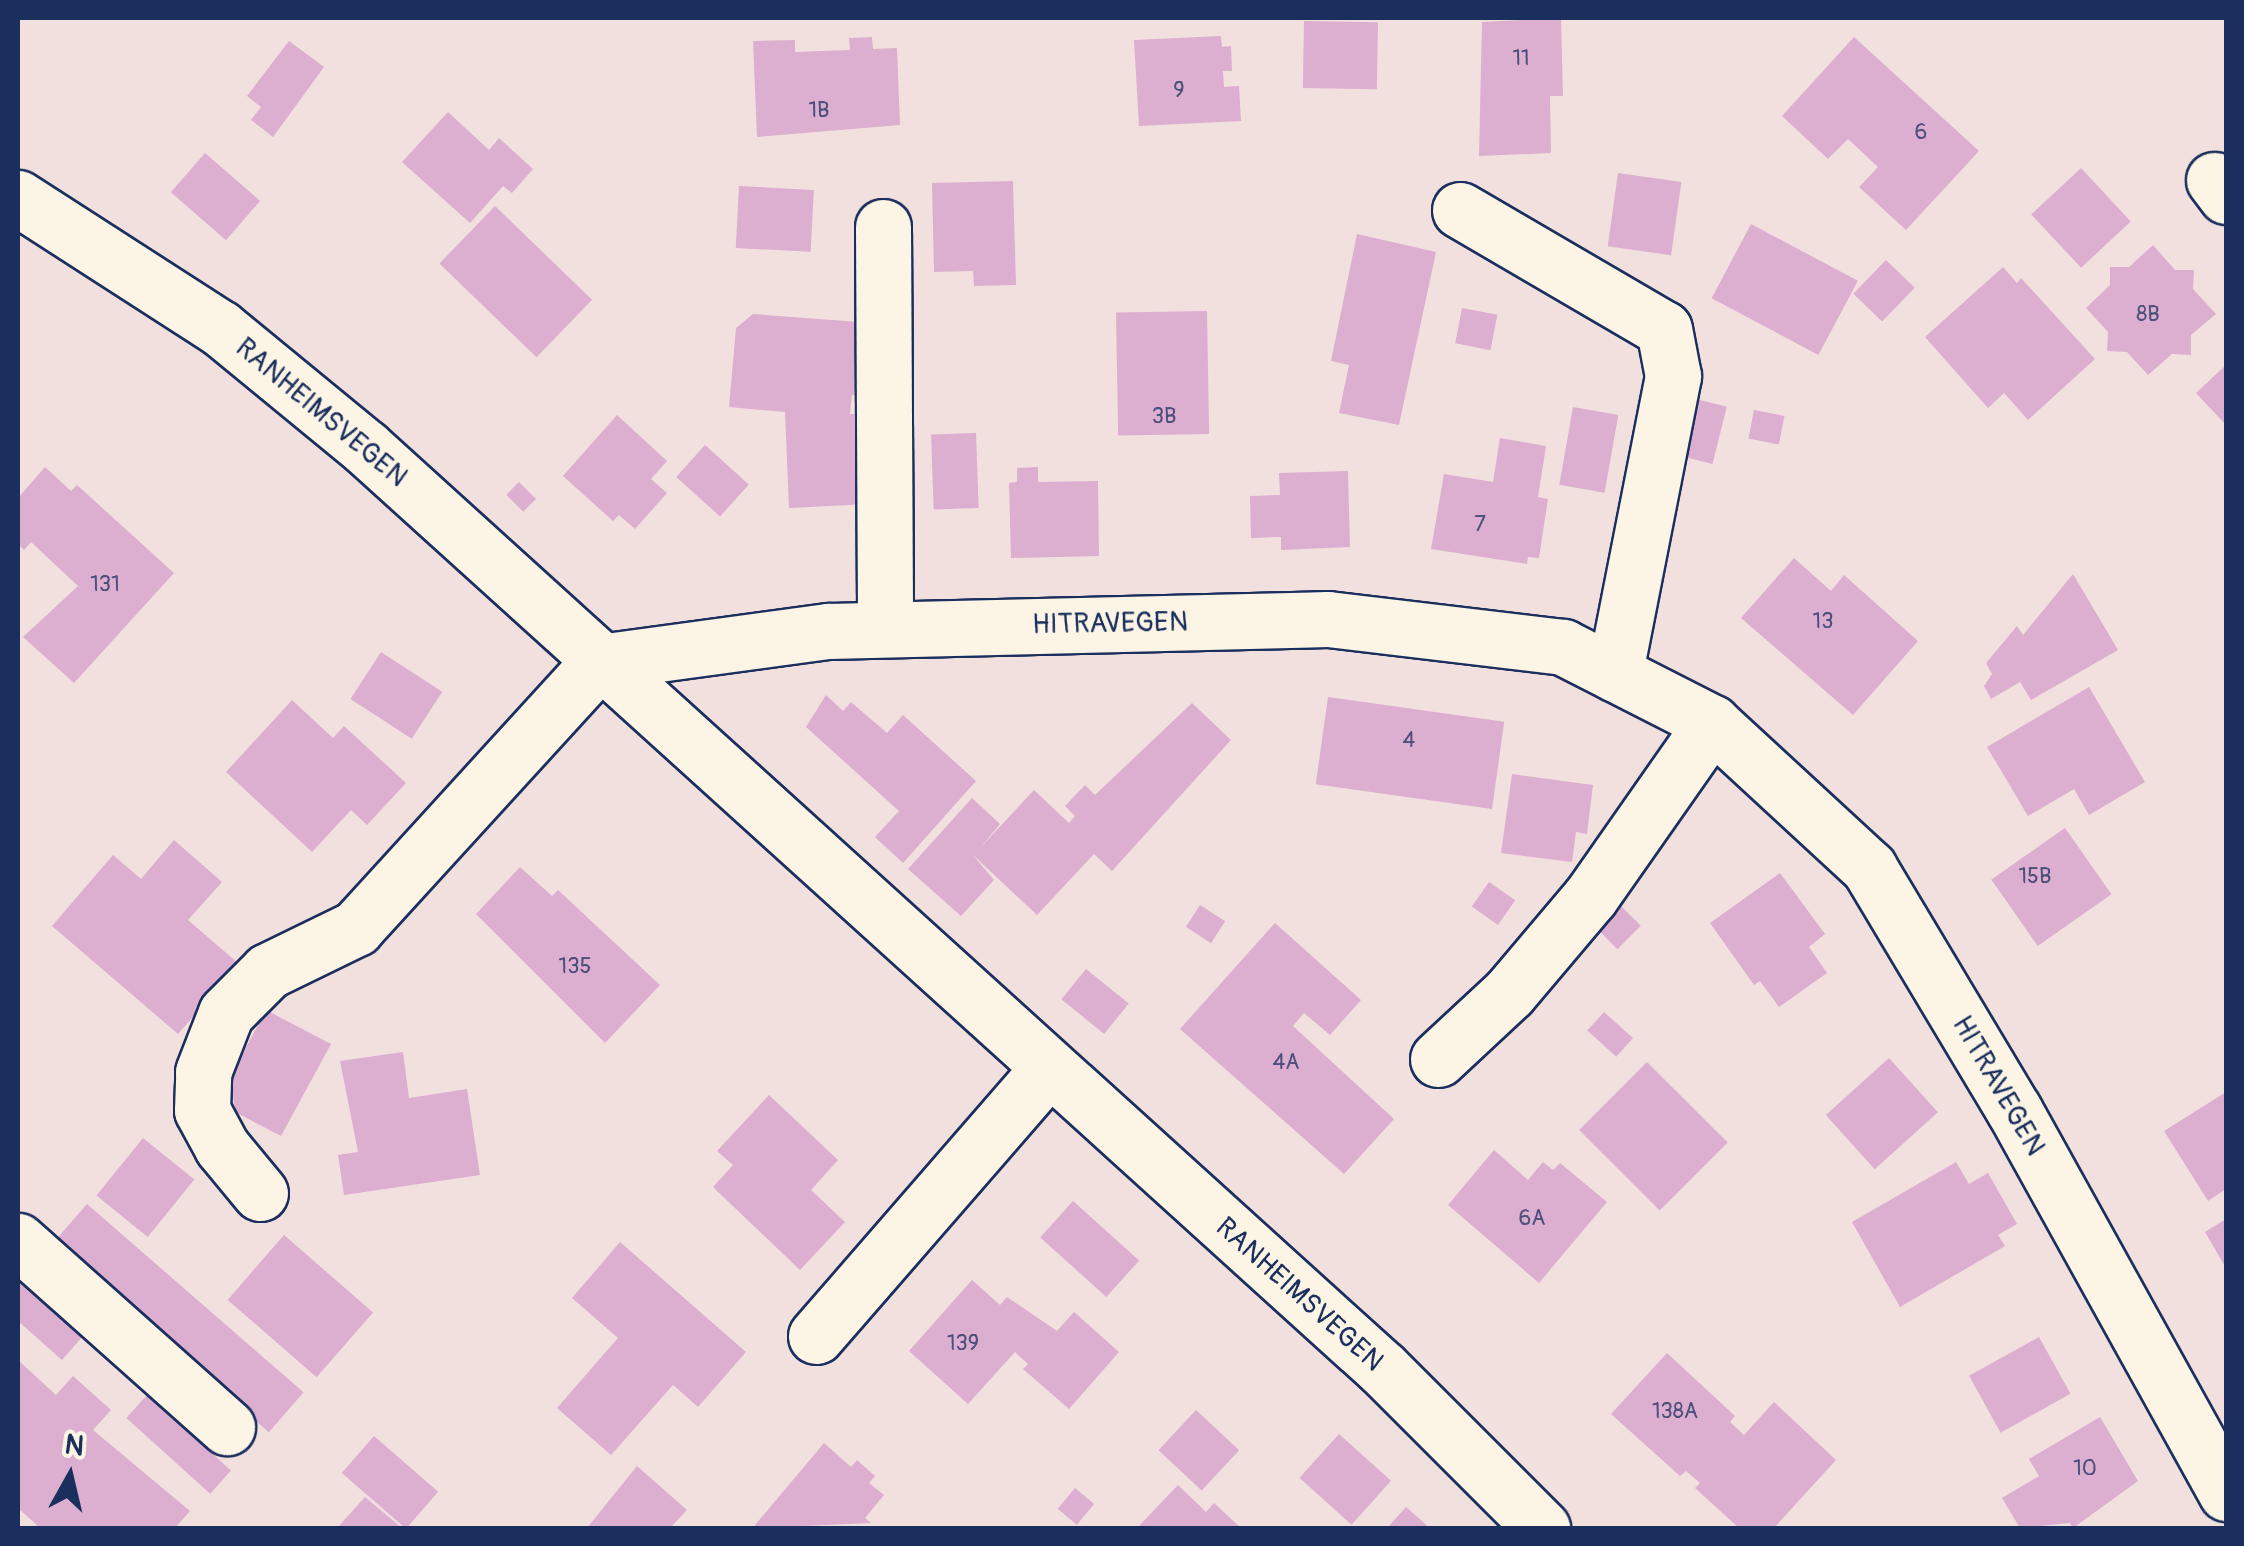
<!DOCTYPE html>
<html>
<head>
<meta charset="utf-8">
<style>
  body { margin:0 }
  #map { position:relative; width:2244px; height:1546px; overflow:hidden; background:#f2e0df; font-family:Pangolin,sans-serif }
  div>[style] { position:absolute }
  .building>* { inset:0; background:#dcaed0; transform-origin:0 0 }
  .roads { filter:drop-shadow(2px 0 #1b2f5e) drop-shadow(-2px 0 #1b2f5e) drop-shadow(0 2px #1b2f5e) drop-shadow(0 -2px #1b2f5e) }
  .minor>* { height:55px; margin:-27.5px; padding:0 27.5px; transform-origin:27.5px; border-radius:27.5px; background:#fcf5e5 }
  span { translate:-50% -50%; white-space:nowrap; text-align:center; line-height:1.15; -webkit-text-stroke:9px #fcf5e5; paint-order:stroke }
  .number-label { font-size:22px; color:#4b4f7a }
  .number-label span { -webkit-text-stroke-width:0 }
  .street-label { font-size:28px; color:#1b2f5e }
  .frame { position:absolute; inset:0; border:20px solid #1b2f5e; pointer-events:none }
  .north { position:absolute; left:20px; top:1426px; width:100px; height:100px; -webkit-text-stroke:8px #fcf5e5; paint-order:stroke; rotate:8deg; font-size:28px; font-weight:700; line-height:40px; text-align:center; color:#1b2f5e }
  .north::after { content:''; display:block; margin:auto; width:35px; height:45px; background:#1b2f5e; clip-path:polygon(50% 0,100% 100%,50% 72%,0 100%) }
</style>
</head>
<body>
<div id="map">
  <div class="building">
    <i style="clip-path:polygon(1561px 18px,1563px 96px,1550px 96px,1551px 153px,1479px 156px,1482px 22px)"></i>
    <i style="left:1304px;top:21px;width:74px;height:67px;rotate:1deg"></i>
    <i style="clip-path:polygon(1221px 36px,1222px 47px,1231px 46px,1232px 71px,1223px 71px,1224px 87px,1239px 86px,1241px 121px,1139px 126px,1134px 40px)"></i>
    <i style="clip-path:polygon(872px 37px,873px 49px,897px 48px,900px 125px,757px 137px,753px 41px,795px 40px,795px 52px,850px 50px,849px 38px)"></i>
    <i style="clip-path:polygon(1854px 37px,1979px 151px,1906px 230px,1859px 187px,1878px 167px,1848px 139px,1828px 159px,1782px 116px)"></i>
    <i style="clip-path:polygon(289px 41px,324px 67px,273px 137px,251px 120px,261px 107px,247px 96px)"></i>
    <i style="clip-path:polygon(448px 112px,489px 150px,499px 138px,533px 169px,512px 193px,503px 186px,470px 223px,402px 162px)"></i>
    <i style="left:205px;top:153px;width:73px;height:52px;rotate:41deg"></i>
    <i style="left:2081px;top:168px;width:73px;height:68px;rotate:47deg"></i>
    <i style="left:1618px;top:173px;width:64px;height:74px;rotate:8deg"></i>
    <i style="clip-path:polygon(1013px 181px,1016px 285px,974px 286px,973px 271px,934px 272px,932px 183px)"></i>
    <i style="left:739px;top:186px;width:75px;height:62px;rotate:3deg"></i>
    <i style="left:495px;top:206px;width:135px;height:80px;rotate:44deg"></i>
    <i style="left:1751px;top:224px;width:121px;height:84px;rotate:28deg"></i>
    <i style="clip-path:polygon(1357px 234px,1436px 252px,1399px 425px,1339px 413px,1349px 365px,1331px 361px)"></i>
    <i style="clip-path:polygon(2153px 245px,2175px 270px,2194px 270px,2193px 289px,2216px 314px,2191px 335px,2191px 355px,2172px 354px,2148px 375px,2127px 352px,2107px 351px,2108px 332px,2086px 308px,2110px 285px,2110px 267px,2129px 267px)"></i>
    <i style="left:1886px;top:260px;width:40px;height:47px;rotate:44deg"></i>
    <i style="clip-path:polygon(2003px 267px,2017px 283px,2021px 278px,2095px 359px,2028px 420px,2004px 393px,1988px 408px,1925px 337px)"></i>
    <i style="left:1462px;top:308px;width:36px;height:36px;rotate:11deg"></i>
    <i style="left:1207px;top:311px;width:123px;height:91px;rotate:89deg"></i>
    <i style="clip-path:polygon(753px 314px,859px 322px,866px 397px,852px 395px,850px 414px,865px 414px,869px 504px,789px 508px,785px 412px,729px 407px,736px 328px)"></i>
    <i style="clip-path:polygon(2226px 365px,2226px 425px,2196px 393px)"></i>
    <i style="left:1688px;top:397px;width:40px;height:59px;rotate:14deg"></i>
    <i style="left:1573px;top:407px;width:46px;height:79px;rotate:10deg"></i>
    <i style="left:1754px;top:410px;width:31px;height:29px;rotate:11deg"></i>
    <i style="clip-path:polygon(617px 415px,667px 461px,651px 479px,667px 493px,635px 529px,619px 515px,613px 521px,563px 476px)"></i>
    <i style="left:976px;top:433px;width:75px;height:45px;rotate:88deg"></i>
    <i style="clip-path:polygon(1500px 438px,1546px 446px,1538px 497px,1548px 499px,1539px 558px,1528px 557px,1527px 564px,1431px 549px,1444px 474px,1493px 482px)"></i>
    <i style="left:705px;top:445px;width:59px;height:43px;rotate:42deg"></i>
    <i style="clip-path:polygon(45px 467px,71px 491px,77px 485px,174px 573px,74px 683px,23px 637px,78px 586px,31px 542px,24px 550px,18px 544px,18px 498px)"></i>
    <i style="clip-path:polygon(1038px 467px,1038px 482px,1098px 481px,1099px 556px,1011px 558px,1009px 483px,1017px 482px,1017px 468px)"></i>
    <i style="clip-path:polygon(1348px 471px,1350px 547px,1281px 550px,1281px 537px,1251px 538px,1250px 496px,1280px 495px,1279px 473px)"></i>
    <i style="left:519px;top:482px;width:24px;height:18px;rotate:45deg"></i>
    <i style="clip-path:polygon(1794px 558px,1831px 591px,1844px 575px,1918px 641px,1853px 715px,1741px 618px)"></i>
    <i style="clip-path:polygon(2073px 574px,2118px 650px,2031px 700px,2020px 682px,1991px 699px,1984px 686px,1992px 674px,1986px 663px,2017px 626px,2023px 635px)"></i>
    <i style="left:381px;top:652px;width:73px;height:56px;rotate:33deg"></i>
    <i style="clip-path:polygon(2089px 687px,2145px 782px,2089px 815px,2074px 789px,2028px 816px,1987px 747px)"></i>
    <i style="clip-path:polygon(826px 695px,843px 711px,851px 702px,887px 733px,903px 715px,976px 781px,903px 863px,875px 837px,899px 811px,806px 727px)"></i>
    <i style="left:1328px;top:697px;width:178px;height:88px;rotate:8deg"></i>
    <i style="clip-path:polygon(292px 700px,333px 738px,344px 726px,406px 783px,367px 825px,351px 810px,312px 852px,226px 772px)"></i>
    <i style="clip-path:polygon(1192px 703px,1231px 740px,1112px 871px,1094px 854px,1037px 915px,972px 854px,994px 880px,961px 916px,908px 869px,972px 798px,1000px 824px,980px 848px,1034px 790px,1069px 823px,1075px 816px,1065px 806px,1085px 785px,1095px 795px)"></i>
    <i style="clip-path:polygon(1512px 774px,1593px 785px,1587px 834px,1576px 832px,1572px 862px,1501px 853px)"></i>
    <i style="left:2065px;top:828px;width:81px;height:90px;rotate:55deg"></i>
    <i style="clip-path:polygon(174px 840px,222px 882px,188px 920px,239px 964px,178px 1034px,52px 926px,113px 855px,141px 879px)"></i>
    <i style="clip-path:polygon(520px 867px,552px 896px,558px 890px,660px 985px,605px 1043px,476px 914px)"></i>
    <i style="clip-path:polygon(1780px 873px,1825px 934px,1809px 947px,1827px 973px,1779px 1007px,1760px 981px,1754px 985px,1710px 923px)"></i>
    <i style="left:1489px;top:882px;width:32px;height:30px;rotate:35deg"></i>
    <i style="left:1200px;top:905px;width:30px;height:26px;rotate:33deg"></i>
    <i style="left:1621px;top:906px;width:28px;height:33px;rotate:45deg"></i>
    <i style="clip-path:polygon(1275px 923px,1361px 1000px,1330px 1035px,1304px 1013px,1293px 1026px,1394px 1119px,1344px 1174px,1180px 1029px)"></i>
    <i style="left:1086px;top:969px;width:55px;height:39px;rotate:39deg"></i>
    <i style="clip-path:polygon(266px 1010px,331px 1044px,281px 1136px,235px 1112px,231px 1076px)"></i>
    <i style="left:1604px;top:1012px;width:39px;height:25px;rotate:42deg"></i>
    <i style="clip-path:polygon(403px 1052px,409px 1098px,467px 1089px,480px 1175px,344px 1195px,338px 1155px,358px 1152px,340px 1061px)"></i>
    <i style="left:1889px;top:1058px;width:73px;height:85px;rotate:48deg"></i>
    <i style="left:1647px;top:1062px;width:114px;height:96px;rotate:45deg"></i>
    <i style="clip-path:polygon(2226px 1092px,2226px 1189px,2208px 1201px,2164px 1131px)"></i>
    <i style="clip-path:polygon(769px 1095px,838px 1160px,811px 1190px,845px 1222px,800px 1270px,713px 1187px,733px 1165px,717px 1151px)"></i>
    <i style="left:143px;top:1138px;width:66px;height:74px;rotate:39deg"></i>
    <i style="clip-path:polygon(1494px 1150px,1528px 1180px,1543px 1162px,1553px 1170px,1560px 1163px,1607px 1202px,1539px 1283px,1448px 1205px)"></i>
    <i style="clip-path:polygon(1956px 1162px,1969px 1184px,1988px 1173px,2017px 1224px,1998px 1235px,2005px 1246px,1900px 1307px,1852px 1222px)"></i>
    <i style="left:1073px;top:1201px;width:89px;height:49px;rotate:42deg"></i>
    <i style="left:87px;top:1204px;width:287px;height:53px;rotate:41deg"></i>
    <i style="clip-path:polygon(2226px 1219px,2226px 1268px,2205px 1232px)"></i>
    <i style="left:284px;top:1235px;width:118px;height:86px;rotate:41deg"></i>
    <i style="clip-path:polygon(620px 1242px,746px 1352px,698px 1407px,673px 1385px,611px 1455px,557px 1408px,618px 1338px,572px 1298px)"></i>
    <i style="clip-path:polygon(18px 1278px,82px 1337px,62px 1360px,18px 1321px)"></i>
    <i style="clip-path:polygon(972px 1280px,1000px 1305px,1007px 1297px,1057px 1331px,1074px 1312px,1119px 1352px,1069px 1409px,1023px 1369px,1028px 1364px,1015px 1352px,968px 1404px,909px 1351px)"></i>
    <i style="left:2039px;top:1337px;width:65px;height:80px;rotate:61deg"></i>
    <i style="clip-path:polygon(1667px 1353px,1735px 1416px,1730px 1422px,1744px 1435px,1774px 1402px,1836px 1460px,1774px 1528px,1739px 1528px,1695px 1488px,1700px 1483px,1686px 1471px,1680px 1476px,1611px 1414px)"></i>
    <i style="clip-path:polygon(18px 1360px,56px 1395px,73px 1376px,111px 1410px,93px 1430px,190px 1511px,175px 1528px,40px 1528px,18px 1508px)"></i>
    <i style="left:147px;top:1395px;width:113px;height:31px;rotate:42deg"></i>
    <i style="left:1196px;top:1410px;width:59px;height:55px;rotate:43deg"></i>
    <i style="clip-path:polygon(2100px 1417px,2138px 1481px,2073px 1528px,2070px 1523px,2020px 1528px,2002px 1498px,2039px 1476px,2029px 1459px)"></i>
    <i style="left:1339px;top:1434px;width:70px;height:59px;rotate:42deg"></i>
    <i style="left:374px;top:1436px;width:85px;height:49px;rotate:41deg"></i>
    <i style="clip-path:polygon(824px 1443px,851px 1467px,857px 1460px,875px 1476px,869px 1483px,884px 1495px,865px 1518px,871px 1523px,759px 1528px,755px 1525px)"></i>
    <i style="clip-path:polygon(637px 1466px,687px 1510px,670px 1528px,587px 1528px)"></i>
    <i style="clip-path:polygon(1178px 1485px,1206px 1512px,1214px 1503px,1241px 1528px,1137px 1528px)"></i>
    <i style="left:1075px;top:1488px;width:25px;height:27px;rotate:40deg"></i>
    <i style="clip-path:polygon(365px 1497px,402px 1528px,337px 1528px)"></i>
    <i style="clip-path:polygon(1406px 1507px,1430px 1528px,1387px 1528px)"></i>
  </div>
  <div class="roads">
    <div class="minor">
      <i style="left:2214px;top:180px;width:20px;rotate:53deg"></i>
      <i style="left:18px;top:198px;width:240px;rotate:32.8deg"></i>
      <i style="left:220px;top:328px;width:188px;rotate:39.4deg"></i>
      <i style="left:365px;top:447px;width:1373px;rotate:42.17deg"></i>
      <i style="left:1383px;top:1369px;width:225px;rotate:45deg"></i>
      <i style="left:1460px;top:210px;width:236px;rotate:30.3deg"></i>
      <i style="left:1664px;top:329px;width:48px;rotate:79.2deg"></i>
      <i style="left:1673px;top:376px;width:303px;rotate:101.1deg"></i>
      <i style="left:883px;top:227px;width:402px;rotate:89.7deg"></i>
      <i style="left:1438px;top:1059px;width:97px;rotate:-42.9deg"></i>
      <i style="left:1509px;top:993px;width:127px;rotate:-49.8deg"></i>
      <i style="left:1591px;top:896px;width:211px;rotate:-55deg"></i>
      <i style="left:260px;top:1193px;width:60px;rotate:-129.6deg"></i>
      <i style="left:222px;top:1147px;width:42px;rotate:-118.4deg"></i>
      <i style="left:202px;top:1110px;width:38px;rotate:-88deg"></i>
      <i style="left:203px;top:1072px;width:63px;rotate:-68.7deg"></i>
      <i style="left:226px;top:1013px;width:59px;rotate:-45deg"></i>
      <i style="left:268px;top:971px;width:98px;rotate:-26deg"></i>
      <i style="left:356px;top:928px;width:360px;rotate:-47.6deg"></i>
      <i style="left:599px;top:662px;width:231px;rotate:-7.7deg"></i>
      <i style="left:828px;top:631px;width:500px;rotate:-1.37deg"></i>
      <i style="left:1328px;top:619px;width:237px;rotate:6.8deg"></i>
      <i style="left:1563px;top:647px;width:167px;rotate:27deg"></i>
      <i style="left:1712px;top:723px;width:214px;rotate:42.7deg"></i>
      <i style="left:1869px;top:868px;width:282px;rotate:59.1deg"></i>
      <i style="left:2014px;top:1110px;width:438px;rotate:61deg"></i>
      <i style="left:18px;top:1241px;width:280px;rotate:41.7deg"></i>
      <i style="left:816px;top:1336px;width:354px;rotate:-49deg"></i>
    </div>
  </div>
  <div class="number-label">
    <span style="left:1521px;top:59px">11</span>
    <span style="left:1179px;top:91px">9</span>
    <span style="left:819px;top:111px">1B</span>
    <span style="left:1921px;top:133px">6</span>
    <span style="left:2148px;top:315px">8B</span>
    <span style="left:1164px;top:417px">3B</span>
    <span style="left:1480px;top:525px">7</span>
    <span style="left:105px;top:585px">131</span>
    <span style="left:1823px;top:622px">13</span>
    <span style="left:1409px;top:741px">4</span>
    <span style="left:2035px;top:877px">15B</span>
    <span style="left:575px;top:967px">135</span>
    <span style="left:1286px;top:1063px">4A</span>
    <span style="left:1532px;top:1219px">6A</span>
    <span style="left:963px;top:1344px">139</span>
    <span style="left:1675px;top:1412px">138A</span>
    <span style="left:2085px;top:1469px">10</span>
  </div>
  <div class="street-label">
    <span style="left:321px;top:413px;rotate:40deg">RANHEIMSVEGEN</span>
    <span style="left:1110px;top:624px;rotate:-1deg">HITRAVEGEN</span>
    <span style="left:1998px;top:1086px;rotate:60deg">HITRAVEGEN</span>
    <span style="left:1299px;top:1295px;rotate:42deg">RANHEIMSVEGEN</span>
  </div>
  <div class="frame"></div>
  <div class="north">N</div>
</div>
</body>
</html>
